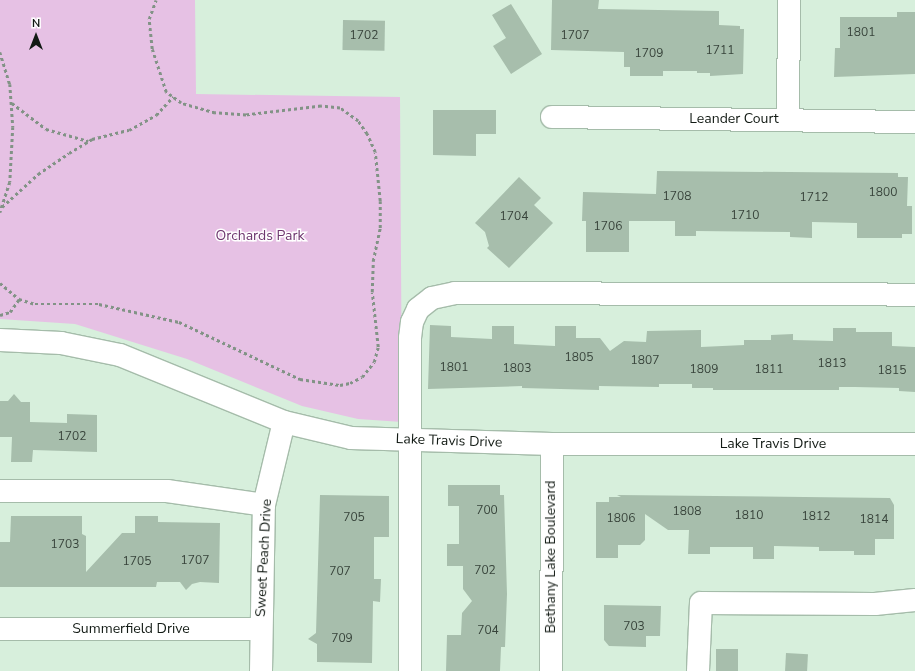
<!DOCTYPE html>
<html>
<head>
<meta charset="utf-8">
<style>
  body { margin:0 }
  #map { position:relative; width:915px; height:671px; overflow:hidden; background:#d7efdc; font-family:"Nunito Sans",sans-serif }
  div>[style] { position:absolute }
  .green>* { inset:0; background:#e6c1e4 }
  .building>* { inset:0; background:#a7beac; transform-origin:0 0 }
  .path>* { height:2.5px; margin-top:-1.25px; transform-origin:0; background:repeating-linear-gradient(90deg,#829386 0 3px,transparent 0 6px) }
  .roads { filter:drop-shadow(1px 0 #a5bcaa) drop-shadow(-1px 0 #a5bcaa) drop-shadow(0 1px #a5bcaa) drop-shadow(0 -1px #a5bcaa) }
  .minor>* { height:22px; margin:-11px; padding:0 11px; transform-origin:11px; border-radius:11px; background:#fff }
  span { translate:-50% -50%; white-space:nowrap; text-align:center; line-height:1.15; -webkit-text-stroke:3px #fff; paint-order:stroke }
  .number-label { font-size:12px; color:#37433a }
  .number-label span { -webkit-text-stroke-width:0 }
  .street-label { font-size:14px; color:#121a14 }
  .park-label { font-size:14px; color:#6e366f }
  .north { position:absolute; left:16px; top:16px; width:40px; height:40px; -webkit-text-stroke:3px #fff; paint-order:stroke; rotate:0deg; font-size:11px; font-weight:700; line-height:16px; text-align:center; color:#121a14 }
  .north::after { content:''; display:block; margin:auto; width:14px; height:18px; background:#121a14; clip-path:polygon(50% 0,100% 100%,50% 72%,0 100%) }
</style>
</head>
<body>
<div id="map">
  <div class="green">
    <i style="clip-path:polygon(0 0,195px 0,196px 94px,400px 97px,402px 422px,358px 419px,302px 406px,187px 359px,75px 324px,0 319px)"></i>
  </div>
  <div class="building">
    <i style="clip-path:polygon(552px 0,599px 0,598px 9px,719px 11px,719px 25px,740px 26px,740px 29px,744px 29px,743px 74px,710px 76px,710px 73px,697px 73px,697px 71px,663px 71px,663px 76px,630px 76px,630px 67px,624px 67px,624px 52px,551px 50px)"></i>
    <i style="clip-path:polygon(511px 4px,542px 54px,511px 74px,493px 46px,506px 38px,492px 15px)"></i>
    <i style="clip-path:polygon(897px 12px,915px 12px,915px 74px,834px 77px,835px 48px,840px 48px,840px 17px,897px 17px)"></i>
    <i style="left:343px;top:20px;width:42px;height:30px;rotate:1deg"></i>
    <i style="clip-path:polygon(433px 110px,496px 110px,496px 134px,476px 134px,476px 156px,433px 155px)"></i>
    <i style="clip-path:polygon(657px 171px,898px 173px,898px 177px,908px 177px,907px 206px,912px 206px,912px 234px,902px 234px,902px 238px,857px 238px,857px 223px,812px 222px,812px 238px,790px 237px,790px 232px,696px 231px,696px 236px,675px 236px,675px 221px,629px 221px,629px 252px,586px 252px,586px 221px,582px 221px,583px 192px,656px 194px)"></i>
    <i style="clip-path:polygon(519px 177px,541px 198px,534px 205px,553px 223px,509px 268px,487px 248px,489px 246px,485px 232px,475px 223px)"></i>
    <i style="clip-path:polygon(430px 325px,451px 326px,451px 337px,492px 339px,492px 326px,514px 326px,514px 344px,555px 346px,555px 326px,576px 326px,576px 338px,600px 338px,610px 351px,624px 341px,646px 342px,647px 331px,701px 330px,701px 347px,744px 345px,744px 340px,771px 340px,771px 335px,793px 334px,793px 340px,833px 341px,833px 328px,856px 328px,856px 332px,892px 332px,892px 346px,915px 347px,915px 392px,899px 391px,899px 388px,855px 387px,839px 387px,839px 390px,713px 390px,713px 388px,692px 388px,692px 384px,659px 384px,659px 387px,599px 386px,599px 390px,522px 388px,522px 386px,428px 389px)"></i>
    <i style="clip-path:polygon(14px 394px,21px 402px,30px 402px,30px 422px,67px 423px,67px 414px,97px 415px,97px 452px,33px 450px,32px 462px,11px 462px,12px 437px,0 437px,0 401px,8px 401px)"></i>
    <i style="clip-path:polygon(448px 485px,500px 485px,500px 495px,504px 495px,507px 594px,505px 647px,501px 647px,500px 671px,446px 671px,447px 635px,461px 635px,462px 613px,472px 601px,463px 589px,463px 566px,447px 566px,447px 544px,459px 544px,459px 506px,448px 506px)"></i>
    <i style="clip-path:polygon(320px 495px,389px 496px,389px 537px,374px 537px,374px 579px,381px 579px,380px 602px,373px 601px,372px 663px,317px 662px,317px 644px,308px 639px,316px 633px)"></i>
    <i style="clip-path:polygon(617px 495px,890px 498px,894px 505px,894px 539px,875px 539px,875px 555px,854px 555px,854px 551px,819px 551px,819px 547px,774px 546px,774px 559px,753px 559px,753px 547px,710px 547px,710px 554px,688px 554px,689px 530px,668px 530px,645px 514px,645px 540px,640px 545px,618px 545px,618px 558px,596px 558px,596px 502px,609px 502px,609px 497px,621px 497px)"></i>
    <i style="clip-path:polygon(11px 516px,82px 516px,82px 534px,86px 536px,86px 572px,122px 533px,135px 533px,135px 516px,158px 516px,158px 522px,220px 523px,219px 583px,200px 582px,192px 584px,186px 590px,180px 582px,157px 582px,156px 587px,0 587px,0 542px,10px 542px)"></i>
    <i style="clip-path:polygon(604px 605px,661px 606px,660px 636px,646px 636px,646px 647px,609px 646px,604px 640px)"></i>
    <i style="left:716px;top:649px;width:22px;height:22px"></i>
    <i style="left:786px;top:653px;width:22px;height:18px;rotate:3deg"></i>
  </div>
  <div class="path">
    <i style="left:0;top:52px;width:34px;rotate:73deg"></i>
    <i style="left:10px;top:84px;width:43px;rotate:86deg"></i>
    <i style="left:13px;top:127px;width:55px;rotate:93.1deg"></i>
    <i style="left:10px;top:182px;width:32px;rotate:108deg"></i>
    <i style="left:12px;top:103px;width:43px;rotate:37.4deg"></i>
    <i style="left:46px;top:129px;width:44px;rotate:15.9deg"></i>
    <i style="left:2px;top:207px;width:49px;rotate:-42.5deg"></i>
    <i style="left:38px;top:174px;width:37px;rotate:-34deg"></i>
    <i style="left:69px;top:153px;width:27px;rotate:-31deg"></i>
    <i style="left:92px;top:139px;width:38px;rotate:-14deg"></i>
    <i style="left:129px;top:130px;width:31px;rotate:-29deg"></i>
    <i style="left:156px;top:115px;width:25px;rotate:-47deg"></i>
    <i style="left:0;top:283px;width:25px;rotate:40deg"></i>
    <i style="left:19px;top:299px;width:17px;rotate:17deg"></i>
    <i style="left:35px;top:304px;width:64px"></i>
    <i style="left:99px;top:304px;width:82px;rotate:12.7deg"></i>
    <i style="left:179px;top:322px;width:134px;rotate:25.2deg"></i>
    <i style="left:300px;top:379px;width:40px;rotate:8.5deg"></i>
    <i style="left:340px;top:385px;width:10px;rotate:-11deg"></i>
    <i style="left:350px;top:383px;width:13px;rotate:-27deg"></i>
    <i style="left:362px;top:377px;width:19px;rotate:-51deg"></i>
    <i style="left:374px;top:362px;width:16px;rotate:-75deg"></i>
    <i style="left:378px;top:347px;width:55px;rotate:-96.2deg"></i>
    <i style="left:372px;top:292px;width:31px;rotate:-88deg"></i>
    <i style="left:373px;top:261px;width:34px;rotate:-78deg"></i>
    <i style="left:380px;top:228px;width:27px;rotate:-90deg"></i>
    <i style="left:380px;top:201px;width:49px;rotate:-95.8deg"></i>
    <i style="left:375px;top:152px;width:20px;rotate:-114deg"></i>
    <i style="left:367px;top:134px;width:16px;rotate:-125deg"></i>
    <i style="left:358px;top:121px;width:22px;rotate:-144deg"></i>
    <i style="left:340px;top:108px;width:19px;rotate:-174deg"></i>
    <i style="left:321px;top:106px;width:76px;rotate:173.2deg"></i>
    <i style="left:246px;top:115px;width:31px;rotate:-176deg"></i>
    <i style="left:215px;top:113px;width:35px;rotate:-164deg"></i>
    <i style="left:181px;top:103px;width:19px;rotate:-144deg"></i>
    <i style="left:166px;top:92px;width:45px;rotate:-108deg"></i>
    <i style="left:152px;top:49px;width:30px;rotate:-96deg"></i>
    <i style="left:149px;top:19px;width:20px;rotate:-70deg"></i>
    <i style="left:0;top:315px;width:10px;rotate:-17deg"></i>
    <i style="left:10px;top:312px;width:16px;rotate:-55deg"></i>
  </div>
  <div class="roads">
    <div class="minor">
      <i style="left:552px;top:117px;width:363px;rotate:0.8deg"></i>
      <i style="left:788px;top:119px;width:119px;rotate:-89.5deg"></i>
      <i style="left:0;top:340px;width:61px;rotate:2.8deg"></i>
      <i style="left:61px;top:343px;width:60px;rotate:11.5deg"></i>
      <i style="left:120px;top:355px;width:177px;rotate:22.2deg"></i>
      <i style="left:284px;top:422px;width:69px;rotate:13.4deg"></i>
      <i style="left:351px;top:438px;width:201px;rotate:1.7deg"></i>
      <i style="left:552px;top:444px;width:363px"></i>
      <i style="left:0;top:491px;width:167px"></i>
      <i style="left:167px;top:491px;width:98px;rotate:8.2deg"></i>
      <i style="left:0;top:629px;width:261px"></i>
      <i style="left:261px;top:671px;width:166px;rotate:-89deg"></i>
      <i style="left:264px;top:505px;width:85px;rotate:-76.5deg"></i>
      <i style="left:410px;top:671px;width:333px;rotate:-90deg"></i>
      <i style="left:410px;top:338px;width:16px;rotate:-83deg"></i>
      <i style="left:412px;top:322px;width:14px;rotate:-65deg"></i>
      <i style="left:418px;top:309px;width:18px;rotate:-38deg"></i>
      <i style="left:432px;top:298px;width:24px;rotate:-12deg"></i>
      <i style="left:455px;top:293px;width:460px;rotate:0.2deg"></i>
      <i style="left:551px;top:671px;width:227px;rotate:-89.7deg"></i>
      <i style="left:698px;top:671px;width:68px;rotate:-87.5deg"></i>
      <i style="left:701px;top:603px;width:174px;rotate:0.3deg"></i>
      <i style="left:875px;top:604px;width:40px;rotate:-5.7deg"></i>
    </div>
  </div>
  <div class="number-label">
    <span style="left:861px;top:33px">1801</span>
    <span style="left:364px;top:36px">1702</span>
    <span style="left:575px;top:36px">1707</span>
    <span style="left:720px;top:51px">1711</span>
    <span style="left:649px;top:54px">1709</span>
    <span style="left:883px;top:193px">1800</span>
    <span style="left:677px;top:197px">1708</span>
    <span style="left:814px;top:198px">1712</span>
    <span style="left:745px;top:216px">1710</span>
    <span style="left:514px;top:217px">1704</span>
    <span style="left:608px;top:227px">1706</span>
    <span style="left:579px;top:358px">1805</span>
    <span style="left:645px;top:361px">1807</span>
    <span style="left:832px;top:364px">1813</span>
    <span style="left:454px;top:368px">1801</span>
    <span style="left:517px;top:369px">1803</span>
    <span style="left:704px;top:370px">1809</span>
    <span style="left:769px;top:370px">1811</span>
    <span style="left:892px;top:371px">1815</span>
    <span style="left:72px;top:437px">1702</span>
    <span style="left:487px;top:511px">700</span>
    <span style="left:687px;top:512px">1808</span>
    <span style="left:749px;top:516px">1810</span>
    <span style="left:816px;top:517px">1812</span>
    <span style="left:354px;top:518px">705</span>
    <span style="left:621px;top:519px">1806</span>
    <span style="left:874px;top:520px">1814</span>
    <span style="left:65px;top:545px">1703</span>
    <span style="left:195px;top:561px">1707</span>
    <span style="left:137px;top:562px">1705</span>
    <span style="left:485px;top:571px">702</span>
    <span style="left:340px;top:572px">707</span>
    <span style="left:634px;top:627px">703</span>
    <span style="left:488px;top:631px">704</span>
    <span style="left:342px;top:639px">709</span>
  </div>
  <div class="street-label">
    <span style="left:734px;top:119px">Leander Court</span>
    <span style="left:449px;top:441px;rotate:2deg">Lake Travis Drive</span>
    <span style="left:773px;top:444px">Lake Travis Drive</span>
    <span style="left:551px;top:557px;rotate:-90deg">Bethany Lake Boulevard</span>
    <span style="left:264px;top:558px;rotate:-87deg">Sweet Peach Drive</span>
    <span style="left:131px;top:629px">Summerfield Drive</span>
  </div>
  <div class="park-label">
    <span style="left:260px;top:236px">Orchards Park</span>
  </div>
  <div class="north">N</div>
</div>
</body>
</html>
